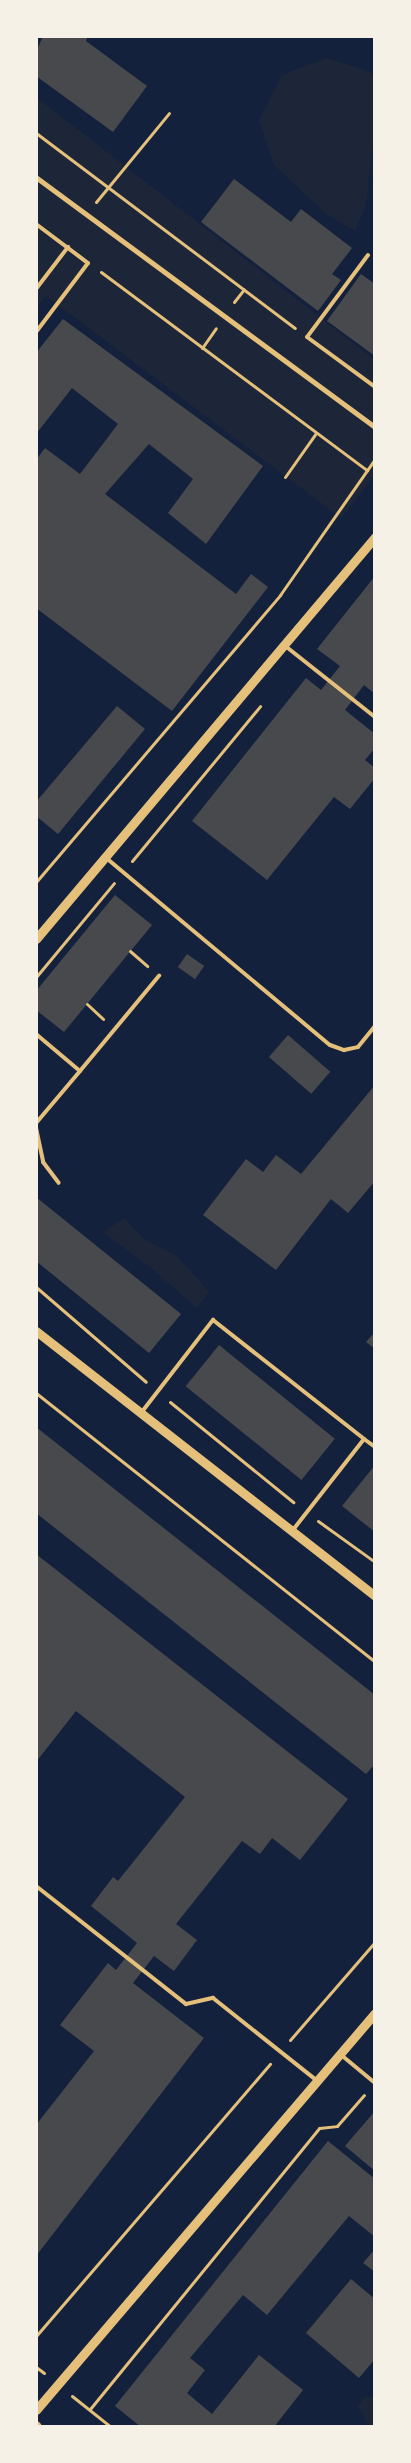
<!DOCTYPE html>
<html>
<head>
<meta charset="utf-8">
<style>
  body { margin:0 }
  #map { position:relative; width:411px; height:2463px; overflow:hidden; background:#14213d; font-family:"Source Sans 3",sans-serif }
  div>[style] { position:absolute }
  .green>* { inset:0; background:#1d2539 }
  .building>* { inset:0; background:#48494c; transform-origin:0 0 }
  .path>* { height:3px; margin:-1.5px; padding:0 1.5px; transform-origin:1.5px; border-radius:1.5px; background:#e5c07b }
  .service>* { height:4px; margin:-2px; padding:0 2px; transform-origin:2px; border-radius:2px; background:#e5c07b }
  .pedestrian>* { height:4.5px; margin:-2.25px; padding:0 2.25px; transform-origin:2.25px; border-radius:2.25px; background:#e5c07b }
  .tertiary>* { height:9px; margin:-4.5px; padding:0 4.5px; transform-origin:4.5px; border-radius:4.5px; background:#e5c07b }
  .secondary>* { height:10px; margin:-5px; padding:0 5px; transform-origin:5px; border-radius:5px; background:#e5c07b }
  span { translate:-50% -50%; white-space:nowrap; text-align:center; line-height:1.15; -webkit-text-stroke:5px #f6f1e7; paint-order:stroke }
  .frame { position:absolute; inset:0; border:38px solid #f6f1e7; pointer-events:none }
</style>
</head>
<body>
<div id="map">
  <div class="green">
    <i style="clip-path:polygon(327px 58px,371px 72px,375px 82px,375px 128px,366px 205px,355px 231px,325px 213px,274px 165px,259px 120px,282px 75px)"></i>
    <i style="clip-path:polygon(36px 97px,375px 360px,375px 475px,341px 518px,46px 296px,36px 308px)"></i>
    <i style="clip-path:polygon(124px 1218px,145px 1240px,177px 1256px,209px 1292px,197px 1308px,150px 1267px,103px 1232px)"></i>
    <i style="clip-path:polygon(364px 2397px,375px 2397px,375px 2427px,370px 2427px,358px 2407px)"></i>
  </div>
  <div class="building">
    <i style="clip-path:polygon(43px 36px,88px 36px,86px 41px,147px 86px,113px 132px,36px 76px,36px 52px)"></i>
    <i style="clip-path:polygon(234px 179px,291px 222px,301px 209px,352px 248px,332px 274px,341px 280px,318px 311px,201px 222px)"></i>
    <i style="clip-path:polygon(361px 274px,375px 284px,375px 356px,327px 321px)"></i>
    <i style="clip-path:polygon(63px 319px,263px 466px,206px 544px,168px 513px,193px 479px,149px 444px,105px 494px,236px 594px,251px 574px,268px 587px,172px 711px,36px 608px,36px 460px,45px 448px,80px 474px,118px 424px,72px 388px,36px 434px,36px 353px)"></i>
    <i style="clip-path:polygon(375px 576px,375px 694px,364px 685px,345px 710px,375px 734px,375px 748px,365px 760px,375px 768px,375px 778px,350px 809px,334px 797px,267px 880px,192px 821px,306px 678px,321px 690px,340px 666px,317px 649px)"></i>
    <i style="clip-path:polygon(117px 706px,145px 729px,58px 834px,36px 816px,36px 802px)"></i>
    <i style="clip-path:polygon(115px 895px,152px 925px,64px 1032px,36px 1010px,36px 991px)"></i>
    <i style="left:187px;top:954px;width:21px;height:16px;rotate:35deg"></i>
    <i style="left:288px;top:1035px;width:56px;height:29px;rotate:41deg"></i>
    <i style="clip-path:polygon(375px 1085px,375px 1181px,348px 1213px,331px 1199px,276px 1270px,203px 1215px,246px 1159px,263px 1172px,276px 1155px,301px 1174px)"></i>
    <i style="clip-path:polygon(36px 1197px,181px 1314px,149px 1353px,36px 1261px)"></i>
    <i style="clip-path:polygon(375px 1332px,375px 1349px,366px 1342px)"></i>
    <i style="left:219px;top:1345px;width:149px;height:53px;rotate:39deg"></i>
    <i style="clip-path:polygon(36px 1427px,375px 1695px,375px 1764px,366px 1774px,36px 1513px)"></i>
    <i style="clip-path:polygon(375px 1465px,375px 1532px,342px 1506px)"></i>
    <i style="clip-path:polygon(36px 1554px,348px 1799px,300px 1860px,272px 1838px,260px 1854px,242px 1841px,176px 1924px,197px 1940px,174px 1971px,154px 1956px,133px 1983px,204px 2038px,36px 2256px,36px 2125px,94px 2051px,60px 2025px,108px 1963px,116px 1970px,137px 1943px,91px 1906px,113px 1877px,118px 1881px,185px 1797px,76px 1711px,36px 1762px)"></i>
    <i style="clip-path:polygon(375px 2111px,375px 2171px,345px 2146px)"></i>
    <i style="clip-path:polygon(328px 2141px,375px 2179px,375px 2237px,349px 2216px,267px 2315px,243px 2295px,190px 2358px,205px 2370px,187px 2393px,212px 2414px,259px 2355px,303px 2390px,274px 2427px,141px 2427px,115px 2406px)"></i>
    <i style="clip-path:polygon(375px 2249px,375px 2272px,363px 2263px)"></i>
    <i style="clip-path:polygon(351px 2279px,375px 2299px,375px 2359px,359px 2378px,306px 2333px)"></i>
  </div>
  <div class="path">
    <i style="left:36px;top:133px;width:324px;rotate:37deg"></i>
    <i style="left:96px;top:202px;width:115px;rotate:-50.6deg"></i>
    <i style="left:101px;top:272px;width:332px;rotate:36.7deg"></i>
    <i style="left:234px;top:302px;width:16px;rotate:-52deg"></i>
    <i style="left:202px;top:348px;width:24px;rotate:-55deg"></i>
    <i style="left:285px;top:477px;width:54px;rotate:-54.8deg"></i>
    <i style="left:132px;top:861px;width:201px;rotate:-50.4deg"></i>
    <i style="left:36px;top:882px;width:377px;rotate:-49.6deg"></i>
    <i style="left:280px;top:595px;width:166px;rotate:-55.1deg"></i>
    <i style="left:130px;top:951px;width:23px;rotate:41deg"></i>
    <i style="left:36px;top:977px;width:122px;rotate:-50.3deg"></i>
    <i style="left:87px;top:1004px;width:22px;rotate:43deg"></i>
    <i style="left:36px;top:1287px;width:145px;rotate:40.8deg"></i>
    <i style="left:36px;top:1393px;width:433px;rotate:38.4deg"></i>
    <i style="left:170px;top:1402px;width:159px;rotate:39.1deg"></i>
    <i style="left:318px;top:1521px;width:70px;rotate:35.7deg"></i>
    <i style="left:290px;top:2040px;width:130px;rotate:-49.1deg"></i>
    <i style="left:36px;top:2336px;width:359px;rotate:-49.3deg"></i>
    <i style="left:36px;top:2367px;width:10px;rotate:37deg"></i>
    <i style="left:72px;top:2396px;width:50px;rotate:38.5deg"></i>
    <i style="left:90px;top:2409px;width:362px;rotate:-50.8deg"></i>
    <i style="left:319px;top:2128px;width:18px;rotate:-6deg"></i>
    <i style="left:337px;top:2126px;width:41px;rotate:-48.9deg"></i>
  </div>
  <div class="service">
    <i style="left:36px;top:224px;width:65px;rotate:36.9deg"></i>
    <i style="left:88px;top:263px;width:86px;rotate:127deg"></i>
    <i style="left:368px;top:255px;width:102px;rotate:126.6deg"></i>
    <i style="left:307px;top:337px;width:84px;rotate:36.3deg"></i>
    <i style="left:36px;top:289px;width:53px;rotate:-52.7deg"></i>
    <i style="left:284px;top:645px;width:116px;rotate:38.4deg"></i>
    <i style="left:105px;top:857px;width:293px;rotate:39.9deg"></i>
    <i style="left:330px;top:1045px;width:15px;rotate:20deg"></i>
    <i style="left:344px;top:1050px;width:14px;rotate:-12deg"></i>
    <i style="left:358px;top:1047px;width:27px;rotate:-51deg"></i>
    <i style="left:36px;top:1034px;width:57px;rotate:40.1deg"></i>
    <i style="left:80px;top:1071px;width:68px;rotate:130.2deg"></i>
    <i style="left:80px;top:1071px;width:124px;rotate:-50.3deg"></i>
    <i style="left:36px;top:1128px;width:35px;rotate:78deg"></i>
    <i style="left:43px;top:1162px;width:26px;rotate:53deg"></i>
    <i style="left:141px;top:1413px;width:118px;rotate:-52.3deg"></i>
    <i style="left:213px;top:1320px;width:192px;rotate:38.2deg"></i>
    <i style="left:364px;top:1439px;width:117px;rotate:128deg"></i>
    <i style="left:364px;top:1439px;width:14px;rotate:36deg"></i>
    <i style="left:36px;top:1886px;width:191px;rotate:38.2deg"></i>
    <i style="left:186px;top:2004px;width:28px;rotate:-13deg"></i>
    <i style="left:213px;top:1998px;width:132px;rotate:38.5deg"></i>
    <i style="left:340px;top:2054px;width:45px;rotate:39.6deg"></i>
  </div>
  <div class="pedestrian">
    <i style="left:36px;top:177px;width:421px;rotate:36.4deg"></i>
  </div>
  <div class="tertiary">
    <i style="left:36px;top:939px;width:526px;rotate:-49.86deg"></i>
    <i style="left:36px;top:1331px;width:430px;rotate:38deg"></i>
    <i style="left:36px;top:2410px;width:522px;rotate:-49.51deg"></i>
  </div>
  <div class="secondary">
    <i style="left:36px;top:2426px;width:1px;rotate:45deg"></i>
  </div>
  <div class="frame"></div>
</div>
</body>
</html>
